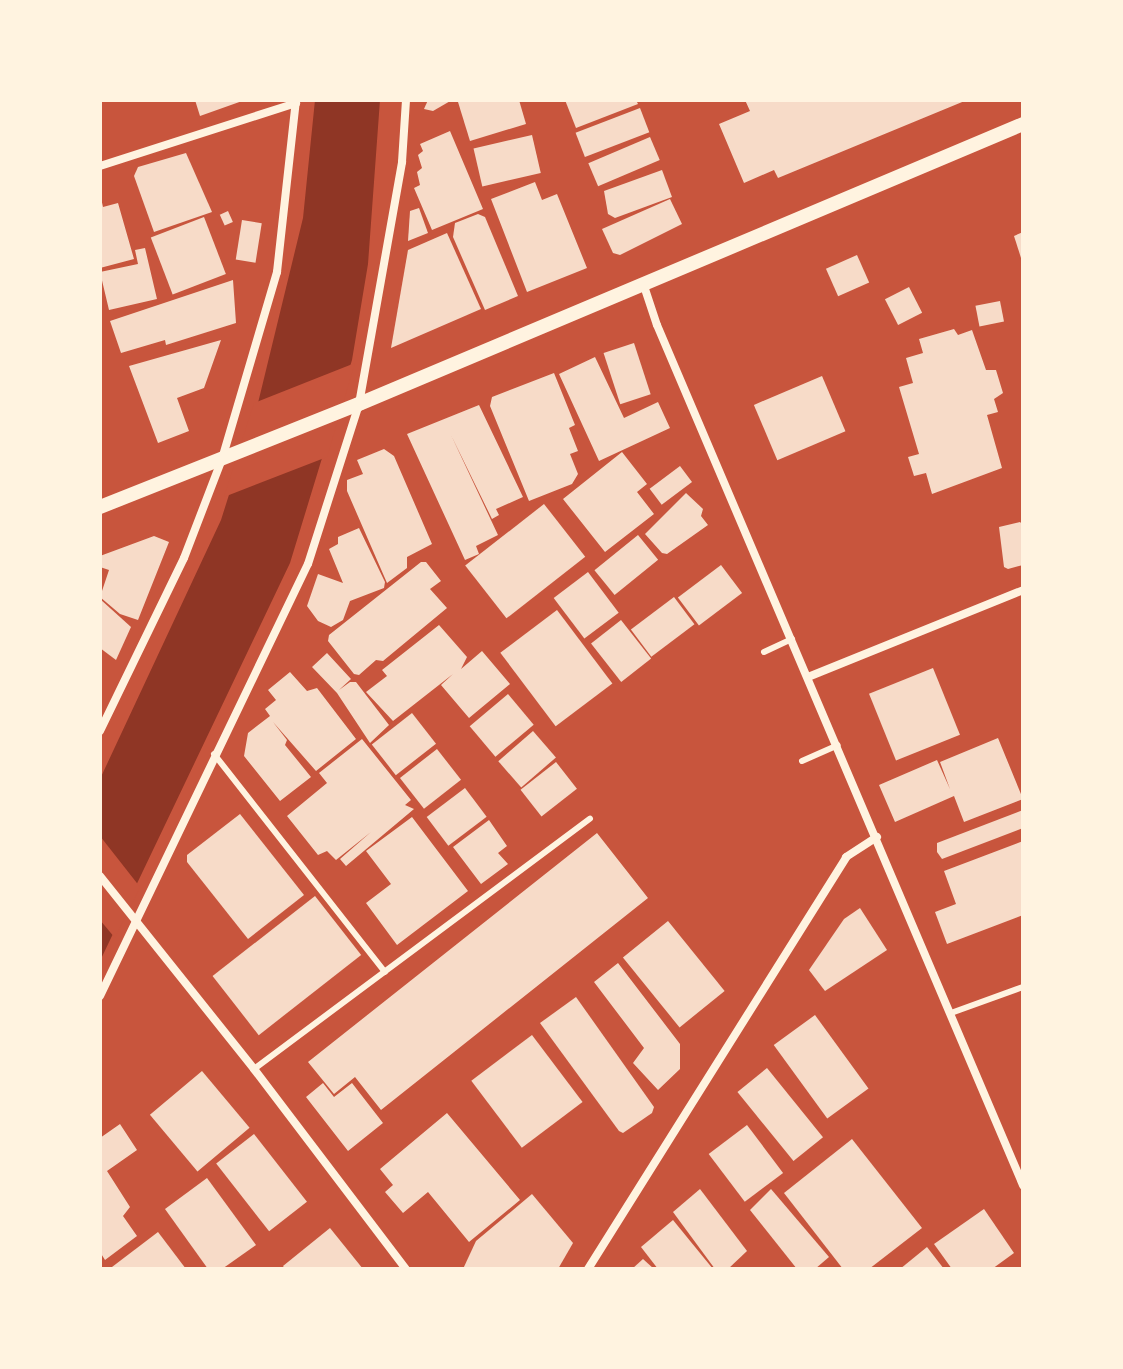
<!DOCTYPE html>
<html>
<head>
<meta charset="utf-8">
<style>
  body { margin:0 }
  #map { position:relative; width:1123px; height:1369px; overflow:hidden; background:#c8553d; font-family:Manrope,sans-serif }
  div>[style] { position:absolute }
  .water>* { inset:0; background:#8f3625 }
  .pier>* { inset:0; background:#c8553d }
  .building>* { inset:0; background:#f7dbc8; transform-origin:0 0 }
  .service>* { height:6px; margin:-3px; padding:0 3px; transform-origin:3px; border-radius:3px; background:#fff3e0 }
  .minor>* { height:8px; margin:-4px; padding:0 4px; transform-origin:4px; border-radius:4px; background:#fff3e0 }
  .tertiary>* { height:14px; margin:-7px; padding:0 7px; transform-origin:7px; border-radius:7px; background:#fff3e0 }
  span { translate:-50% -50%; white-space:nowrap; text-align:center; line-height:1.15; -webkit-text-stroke:6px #fff3e0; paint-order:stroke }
  .frame { position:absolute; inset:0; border:102px solid #fff3e0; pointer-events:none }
</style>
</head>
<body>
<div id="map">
  <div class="water">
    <i style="clip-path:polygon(315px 100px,380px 100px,368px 264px,352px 360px,290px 563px,100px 961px,100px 779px,221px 520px,258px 403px,303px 218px)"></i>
  </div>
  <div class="pier">
    <i style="clip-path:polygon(355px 363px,327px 457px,224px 497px,254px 403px)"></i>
    <i style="clip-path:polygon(100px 836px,140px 887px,115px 938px,100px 920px)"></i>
  </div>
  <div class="building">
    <i style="clip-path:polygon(195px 100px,245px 100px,200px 116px)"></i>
    <i style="clip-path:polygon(428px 100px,452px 100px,433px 111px,424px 109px)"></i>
    <i style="clip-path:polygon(466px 100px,519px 100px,526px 124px,470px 141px,458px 102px)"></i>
    <i style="clip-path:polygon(565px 100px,636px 100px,638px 104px,576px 128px)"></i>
    <i style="clip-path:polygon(745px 100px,967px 100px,778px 178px,774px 170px,744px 183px,719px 124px,750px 111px)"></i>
    <i style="left:640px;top:108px;width:26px;height:69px;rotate:69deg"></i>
    <i style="clip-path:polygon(450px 131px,483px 209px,432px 230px,414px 188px,420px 185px,417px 172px,422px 168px,418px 155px,423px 151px,420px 144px)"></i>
    <i style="left:532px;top:135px;width:39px;height:60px;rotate:77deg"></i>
    <i style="left:650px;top:137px;width:25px;height:67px;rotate:67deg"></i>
    <i style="clip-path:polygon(186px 153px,212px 212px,154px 232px,134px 176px,138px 167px)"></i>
    <i style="clip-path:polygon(662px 170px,672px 197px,615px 218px,608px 214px,604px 191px)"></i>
    <i style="clip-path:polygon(535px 182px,542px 200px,557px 194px,587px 268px,527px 292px,491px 199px)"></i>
    <i style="clip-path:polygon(101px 198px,103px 207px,118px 203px,134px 259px,100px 268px)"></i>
    <i style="clip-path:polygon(670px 199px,682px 224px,620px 255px,613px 253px,602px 229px)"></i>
    <i style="clip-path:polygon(419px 208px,428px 233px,408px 241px,410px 211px)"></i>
    <i style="left:228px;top:211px;width:12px;height:9px;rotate:66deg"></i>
    <i style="clip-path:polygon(478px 214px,485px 217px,518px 296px,485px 310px,453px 237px,455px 223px)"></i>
    <i style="left:204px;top:217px;width:61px;height:57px;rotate:69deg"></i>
    <i style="left:242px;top:220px;width:20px;height:40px;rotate:9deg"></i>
    <i style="clip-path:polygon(1023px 232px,1023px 260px,1022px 261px,1014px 236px)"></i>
    <i style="clip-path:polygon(447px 233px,481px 309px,391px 348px,408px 250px)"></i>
    <i style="clip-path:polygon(145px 248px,157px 299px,109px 310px,100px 272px,138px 264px,135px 250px)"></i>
    <i style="left:857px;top:255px;width:30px;height:34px;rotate:66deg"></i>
    <i style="clip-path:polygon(233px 280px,236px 323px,166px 345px,165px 340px,121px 353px,110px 321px)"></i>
    <i style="left:909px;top:287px;width:29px;height:27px;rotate:63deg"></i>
    <i style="left:1000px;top:301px;width:21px;height:25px;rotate:79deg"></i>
    <i style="clip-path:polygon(954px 329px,958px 335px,972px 330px,986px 370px,996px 370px,1003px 393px,994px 399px,998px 412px,987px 415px,1002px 468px,932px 494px,926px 473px,914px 476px,908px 457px,919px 454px,899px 387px,913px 383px,906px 358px,923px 353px,919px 339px)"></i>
    <i style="clip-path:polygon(221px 340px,204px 388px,177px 398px,189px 431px,158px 443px,129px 366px)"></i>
    <i style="left:634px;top:343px;width:54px;height:32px;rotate:72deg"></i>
    <i style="clip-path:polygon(595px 357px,624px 418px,658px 402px,670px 428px,599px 461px,559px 374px)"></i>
    <i style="clip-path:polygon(554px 373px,575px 425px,569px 428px,578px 451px,570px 454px,578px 474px,572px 484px,529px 501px,490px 406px,492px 397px)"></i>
    <i style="left:822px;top:376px;width:60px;height:74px;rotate:67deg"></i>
    <i style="clip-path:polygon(479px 405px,523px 497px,496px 509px,499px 515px,492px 519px,451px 435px,498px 535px,476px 546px,479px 554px,465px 560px,407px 434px)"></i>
    <i style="clip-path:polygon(384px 449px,394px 456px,432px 544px,407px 557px,407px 568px,387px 583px,347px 491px,347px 480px,363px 474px,357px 460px)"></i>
    <i style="clip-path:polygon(622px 452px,647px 484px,637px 492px,654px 514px,605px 552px,563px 499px)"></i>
    <i style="left:680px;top:466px;width:20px;height:38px;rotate:53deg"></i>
    <i style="clip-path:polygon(686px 493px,703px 509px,701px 516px,708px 525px,667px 554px,662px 553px,645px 534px)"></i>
    <i style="left:544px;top:504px;width:67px;height:100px;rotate:52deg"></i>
    <i style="clip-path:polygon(1020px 522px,1023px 525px,1023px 565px,1008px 569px,1004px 567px,999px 527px)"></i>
    <i style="clip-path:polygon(359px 528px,385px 582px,384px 588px,350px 601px,343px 620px,331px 627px,318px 621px,307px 606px,318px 574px,343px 583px,329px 549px,338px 544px,338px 537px)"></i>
    <i style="left:638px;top:535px;width:32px;height:56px;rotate:51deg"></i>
    <i style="clip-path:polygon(154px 536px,169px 542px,138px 620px,120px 614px,100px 597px,109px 570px,100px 567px,100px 556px)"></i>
    <i style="clip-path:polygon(421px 562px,426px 562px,441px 581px,430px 589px,447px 608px,383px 661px,376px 660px,359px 675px,354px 674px,328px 641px,329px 635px)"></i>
    <i style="left:721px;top:565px;width:35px;height:54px;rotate:53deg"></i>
    <i style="left:588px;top:572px;width:51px;height:43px;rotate:53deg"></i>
    <i style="left:674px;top:597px;width:34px;height:54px;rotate:53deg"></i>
    <i style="clip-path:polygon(100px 599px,131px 627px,116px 660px,100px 648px)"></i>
    <i style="left:557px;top:610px;width:92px;height:71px;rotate:53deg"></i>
    <i style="left:621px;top:620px;width:49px;height:38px;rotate:52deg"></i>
    <i style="clip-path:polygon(439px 625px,467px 657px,461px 669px,482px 651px,510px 684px,469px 718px,441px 685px,453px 674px,393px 721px,366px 692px,387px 676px,382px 670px)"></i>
    <i style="clip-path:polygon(327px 653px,351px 679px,339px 690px,350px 682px,356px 682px,389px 725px,370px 743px,337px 693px,312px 667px)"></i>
    <i style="left:933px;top:668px;width:72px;height:69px;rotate:68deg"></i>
    <i style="clip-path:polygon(290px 672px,307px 691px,317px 688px,356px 739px,316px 771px,273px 722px,287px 740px,285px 745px,311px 777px,280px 801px,244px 756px,248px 733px,270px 716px,265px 709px,276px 700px,268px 690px)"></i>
    <i style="left:508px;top:694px;width:40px;height:50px;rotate:50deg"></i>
    <i style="left:412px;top:713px;width:39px;height:51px;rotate:52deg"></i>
    <i style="left:533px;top:731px;width:35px;height:46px;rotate:49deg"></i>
    <i style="clip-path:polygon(998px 738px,1023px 799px,964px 822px,954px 796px,895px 822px,879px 785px,937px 760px,950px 789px,940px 762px)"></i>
    <i style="clip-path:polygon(362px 739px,411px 800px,405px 805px,414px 809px,346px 866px,340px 859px,371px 832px,336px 860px,327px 851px,318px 855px,287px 816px,327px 783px,319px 773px)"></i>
    <i style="left:437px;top:749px;width:39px;height:47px;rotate:52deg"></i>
    <i style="left:556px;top:762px;width:34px;height:45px;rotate:52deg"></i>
    <i style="left:465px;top:788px;width:36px;height:48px;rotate:53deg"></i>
    <i style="clip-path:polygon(1023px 810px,1023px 828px,942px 859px,937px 852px,937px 843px)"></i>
    <i style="clip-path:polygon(240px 814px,304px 895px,248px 939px,187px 862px,187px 855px)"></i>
    <i style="clip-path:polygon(412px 817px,468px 891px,397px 945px,366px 903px,391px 884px,366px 851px)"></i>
    <i style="clip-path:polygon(489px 820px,507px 846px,498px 853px,508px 864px,481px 884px,453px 847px)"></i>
    <i style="clip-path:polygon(597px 833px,648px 898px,381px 1110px,355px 1077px,334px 1094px,308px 1062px)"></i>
    <i style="clip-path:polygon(1023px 841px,1023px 915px,947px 944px,935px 912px,956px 904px,944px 871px)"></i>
    <i style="left:315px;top:896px;width:75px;height:130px;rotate:52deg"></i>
    <i style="clip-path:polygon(860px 908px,887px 950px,825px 991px,809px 970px,844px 919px)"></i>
    <i style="left:668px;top:921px;width:90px;height:58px;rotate:51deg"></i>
    <i style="clip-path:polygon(618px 963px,680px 1044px,680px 1069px,658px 1090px,633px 1063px,644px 1048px,594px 982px)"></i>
    <i style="clip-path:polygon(576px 997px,654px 1107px,652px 1113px,623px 1133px,619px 1131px,540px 1023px)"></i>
    <i style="left:815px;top:1015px;width:91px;height:51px;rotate:54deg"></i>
    <i style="left:532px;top:1035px;width:84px;height:76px;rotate:53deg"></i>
    <i style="left:767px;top:1068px;width:89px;height:38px;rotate:51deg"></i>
    <i style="left:202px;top:1071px;width:74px;height:68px;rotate:50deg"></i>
    <i style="clip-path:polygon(323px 1083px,334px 1097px,352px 1083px,383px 1123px,348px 1151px,306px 1097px)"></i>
    <i style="clip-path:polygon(447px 1113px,520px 1200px,469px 1242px,428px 1192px,403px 1213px,385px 1192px,393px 1185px,380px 1169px)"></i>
    <i style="clip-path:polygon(120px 1124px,137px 1150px,107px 1171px,130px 1207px,123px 1216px,137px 1236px,105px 1260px,100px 1252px,100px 1138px)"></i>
    <i style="left:747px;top:1125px;width:60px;height:48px;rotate:53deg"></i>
    <i style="left:254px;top:1134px;width:86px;height:48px;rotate:52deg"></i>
    <i style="clip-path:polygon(852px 1139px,922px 1228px,869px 1269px,843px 1269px,784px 1193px)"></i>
    <i style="clip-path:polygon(207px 1178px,256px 1245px,222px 1269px,208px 1269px,165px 1209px)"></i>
    <i style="clip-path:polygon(700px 1189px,747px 1251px,728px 1269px,715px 1269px,673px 1212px)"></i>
    <i style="clip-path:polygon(771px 1189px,829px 1257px,815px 1269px,797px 1269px,750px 1210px)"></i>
    <i style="clip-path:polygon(532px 1194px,573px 1243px,558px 1269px,463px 1269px,476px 1241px)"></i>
    <i style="clip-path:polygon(984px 1209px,1014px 1253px,992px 1269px,952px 1269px,934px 1244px)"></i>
    <i style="clip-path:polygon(673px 1220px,713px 1269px,658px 1269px,641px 1247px)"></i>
    <i style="clip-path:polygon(330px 1228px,363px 1269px,285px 1269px,283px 1266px)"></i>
    <i style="clip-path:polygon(158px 1232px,186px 1269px,114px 1269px,112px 1267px)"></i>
    <i style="clip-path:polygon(927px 1247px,944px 1269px,900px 1269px)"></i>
    <i style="clip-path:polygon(643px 1259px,654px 1269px,632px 1269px)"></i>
  </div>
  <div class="service">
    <i style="left:764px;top:652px;width:31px;rotate:-25deg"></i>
    <i style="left:214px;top:754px;width:277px;rotate:51.9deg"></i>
    <i style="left:802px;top:761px;width:39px;rotate:-24deg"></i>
    <i style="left:951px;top:1013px;width:77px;rotate:-19.9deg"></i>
    <i style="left:254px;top:1069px;width:419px;rotate:-36.7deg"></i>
  </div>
  <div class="minor">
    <i style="left:100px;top:166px;width:206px;rotate:-17.8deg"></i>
    <i style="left:644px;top:286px;width:41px;rotate:71.6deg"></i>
    <i style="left:657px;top:325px;width:935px;rotate:66.95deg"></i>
    <i style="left:808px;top:677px;width:232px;rotate:-22deg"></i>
    <i style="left:100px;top:731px;width:192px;rotate:-64.1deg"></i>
    <i style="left:184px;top:558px;width:106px;rotate:-69deg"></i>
    <i style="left:222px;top:459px;width:195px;rotate:-73.6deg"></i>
    <i style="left:277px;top:272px;width:173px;rotate:-83.7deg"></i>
    <i style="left:100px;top:876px;width:247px;rotate:51.4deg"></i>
    <i style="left:254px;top:1069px;width:251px;rotate:52.8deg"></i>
    <i style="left:100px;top:996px;width:479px;rotate:-64.3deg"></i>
    <i style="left:308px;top:564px;width:168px;rotate:-72.3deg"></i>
    <i style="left:359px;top:404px;width:246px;rotate:-79.9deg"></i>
    <i style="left:402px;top:162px;width:62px;rotate:-86.3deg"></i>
    <i style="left:588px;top:1269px;width:486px;rotate:-57.9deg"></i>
    <i style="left:846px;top:857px;width:37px;rotate:-33deg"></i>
  </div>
  <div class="tertiary">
    <i style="left:100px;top:507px;width:279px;rotate:-21.7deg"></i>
    <i style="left:359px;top:404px;width:721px;rotate:-22.86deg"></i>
  </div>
  <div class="frame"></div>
</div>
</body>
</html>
